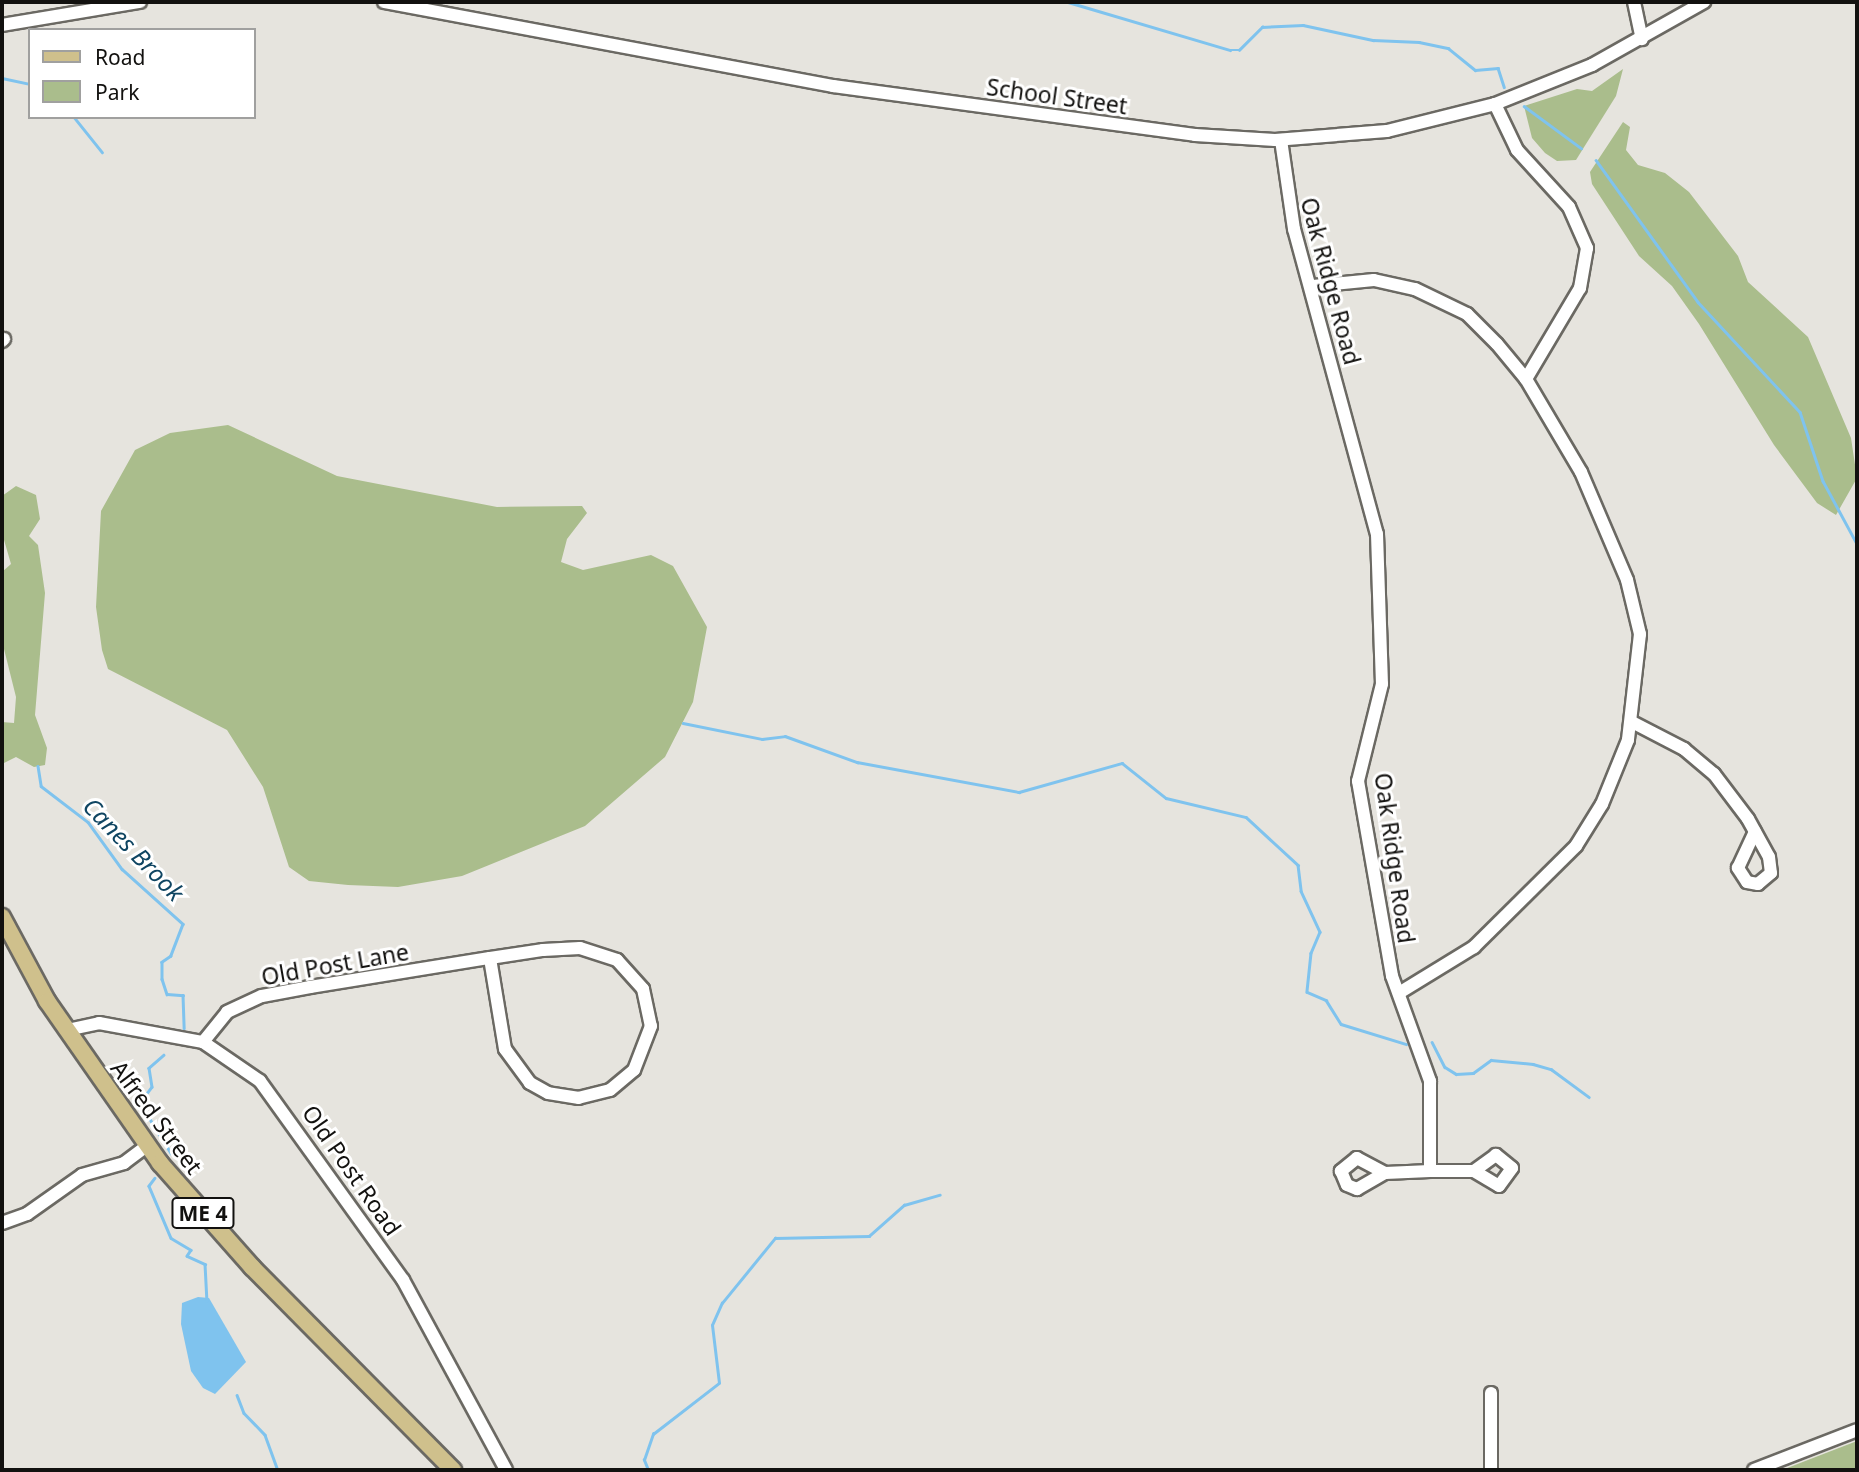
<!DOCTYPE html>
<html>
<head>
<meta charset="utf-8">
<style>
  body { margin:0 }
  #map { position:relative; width:1859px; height:1472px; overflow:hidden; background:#e6e4de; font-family:"Noto Sans",sans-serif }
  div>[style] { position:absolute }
  .green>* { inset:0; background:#aabd8c }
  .water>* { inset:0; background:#7fc3ee }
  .stream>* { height:2.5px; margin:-1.25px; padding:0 1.25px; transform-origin:1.25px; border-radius:1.25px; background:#7fc3ee }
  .roads { filter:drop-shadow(2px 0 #6b6963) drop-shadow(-2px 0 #6b6963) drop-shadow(0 2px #6b6963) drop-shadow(0 -2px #6b6963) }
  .minor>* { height:12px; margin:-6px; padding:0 6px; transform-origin:6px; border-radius:6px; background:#fff }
  .major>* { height:16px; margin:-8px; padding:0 8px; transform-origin:8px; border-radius:8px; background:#cfc08c }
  span { translate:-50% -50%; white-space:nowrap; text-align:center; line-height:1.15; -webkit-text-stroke:6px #fff; paint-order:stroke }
  .shield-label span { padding:2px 5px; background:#fff; border:2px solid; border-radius:5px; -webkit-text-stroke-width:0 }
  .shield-label { font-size:21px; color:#12110f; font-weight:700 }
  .street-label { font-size:23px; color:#12110f }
  .water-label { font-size:24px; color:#0f4562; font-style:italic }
  .frame { position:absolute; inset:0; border:4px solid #12110f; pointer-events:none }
  .legend { position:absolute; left:28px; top:28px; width:228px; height:91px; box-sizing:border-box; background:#fff; border:2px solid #a0a09f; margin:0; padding:9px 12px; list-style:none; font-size:21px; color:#12110f }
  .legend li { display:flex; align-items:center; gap:14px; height:35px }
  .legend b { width:35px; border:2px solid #a0a09f }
</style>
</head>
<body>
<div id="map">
  <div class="green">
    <i style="clip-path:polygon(1623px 69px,1616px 96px,1576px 160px,1557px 161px,1545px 153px,1532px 138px,1524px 106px,1577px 89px,1592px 91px)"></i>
    <i style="clip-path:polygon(1623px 122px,1630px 127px,1626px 150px,1638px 165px,1665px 173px,1689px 192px,1738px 256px,1748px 282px,1808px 337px,1851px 438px,1857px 478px,1836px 515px,1817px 503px,1774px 445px,1699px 324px,1672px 286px,1639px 256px,1592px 184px,1590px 172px)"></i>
    <i style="clip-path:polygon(228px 425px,337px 476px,497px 507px,582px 506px,587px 513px,567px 539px,561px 562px,583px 570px,651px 555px,673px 566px,707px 627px,693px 702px,665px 757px,585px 826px,462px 876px,398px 887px,348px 885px,309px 881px,289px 867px,263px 787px,227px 730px,108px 669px,102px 650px,96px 607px,101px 511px,135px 450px,170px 433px)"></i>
    <i style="clip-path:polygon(16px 486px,36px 495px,40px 519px,29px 536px,38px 545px,45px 593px,35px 715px,47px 748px,45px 765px,34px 767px,16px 757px,2px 764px,2px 722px,14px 723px,16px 697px,2px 641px,2px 572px,11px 564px,2px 533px,2px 496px)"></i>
    <i style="clip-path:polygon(1857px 1441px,1857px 1470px,1782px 1470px)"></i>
  </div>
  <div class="water">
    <i style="clip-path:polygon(198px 1297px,209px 1298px,246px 1362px,215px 1394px,203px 1388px,191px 1371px,181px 1324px,182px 1303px)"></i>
  </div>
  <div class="stream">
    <i style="left:1068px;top:2px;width:169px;rotate:16.5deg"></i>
    <i style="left:1230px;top:50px;width:9px"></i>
    <i style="left:1239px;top:50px;width:33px;rotate:-45deg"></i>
    <i style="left:1262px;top:27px;width:41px;rotate:-2.8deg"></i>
    <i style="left:1303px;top:25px;width:72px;rotate:12.1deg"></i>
    <i style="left:1373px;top:40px;width:46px;rotate:2.5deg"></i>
    <i style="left:1419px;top:42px;width:30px;rotate:12deg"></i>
    <i style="left:1448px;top:48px;width:35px;rotate:39deg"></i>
    <i style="left:1475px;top:70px;width:23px;rotate:-5deg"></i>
    <i style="left:1498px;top:68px;width:20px;rotate:72deg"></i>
    <i style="left:2px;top:78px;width:29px;rotate:12deg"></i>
    <i style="left:1524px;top:106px;width:71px;rotate:36.4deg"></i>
    <i style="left:74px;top:117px;width:45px;rotate:51.3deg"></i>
    <i style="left:1596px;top:160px;width:175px;rotate:54.3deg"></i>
    <i style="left:1698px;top:302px;width:150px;rotate:47.2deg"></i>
    <i style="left:1800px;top:412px;width:73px;rotate:71.6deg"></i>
    <i style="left:1823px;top:481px;width:72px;rotate:61.6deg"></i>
    <i style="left:683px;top:723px;width:81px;rotate:11.4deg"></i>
    <i style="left:762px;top:739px;width:23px;rotate:-7deg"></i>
    <i style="left:785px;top:736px;width:77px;rotate:19.9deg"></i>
    <i style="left:857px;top:762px;width:165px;rotate:10.5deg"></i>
    <i style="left:1019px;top:792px;width:107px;rotate:-15.7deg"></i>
    <i style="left:1122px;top:763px;width:56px;rotate:38.5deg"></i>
    <i style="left:1166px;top:798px;width:82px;rotate:13.4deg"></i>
    <i style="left:1246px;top:817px;width:71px;rotate:42.7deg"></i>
    <i style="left:1298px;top:865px;width:26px;rotate:83deg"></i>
    <i style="left:1301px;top:891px;width:45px;rotate:65.1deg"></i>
    <i style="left:1320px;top:932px;width:23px;rotate:113deg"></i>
    <i style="left:1311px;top:953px;width:39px;rotate:96deg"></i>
    <i style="left:1307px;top:992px;width:21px;rotate:23deg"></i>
    <i style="left:1326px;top:1000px;width:28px;rotate:58deg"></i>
    <i style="left:1341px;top:1024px;width:68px;rotate:17.1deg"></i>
    <i style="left:38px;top:766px;width:20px;rotate:81deg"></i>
    <i style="left:41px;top:786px;width:59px;rotate:37.5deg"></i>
    <i style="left:88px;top:822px;width:58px;rotate:54.1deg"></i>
    <i style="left:122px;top:869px;width:82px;rotate:42deg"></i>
    <i style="left:183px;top:924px;width:34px;rotate:111deg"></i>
    <i style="left:171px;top:956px;width:11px;rotate:146deg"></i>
    <i style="left:162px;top:962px;width:17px;rotate:90deg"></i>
    <i style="left:162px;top:979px;width:16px;rotate:72deg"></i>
    <i style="left:167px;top:994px;width:16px;rotate:4deg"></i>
    <i style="left:183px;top:995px;width:33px;rotate:88deg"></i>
    <i style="left:1432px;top:1042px;width:28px;rotate:63deg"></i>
    <i style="left:1445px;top:1067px;width:13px;rotate:32deg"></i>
    <i style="left:1456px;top:1074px;width:17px;rotate:-3deg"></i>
    <i style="left:1473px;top:1073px;width:22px;rotate:-36deg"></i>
    <i style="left:1491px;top:1060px;width:42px;rotate:5.4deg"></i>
    <i style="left:1533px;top:1064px;width:19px;rotate:16deg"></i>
    <i style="left:1551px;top:1069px;width:47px;rotate:36.4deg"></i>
    <i style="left:164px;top:1055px;width:20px;rotate:139deg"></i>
    <i style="left:149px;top:1068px;width:19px;rotate:81deg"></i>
    <i style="left:152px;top:1087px;width:20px;rotate:127deg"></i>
    <i style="left:140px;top:1103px;width:59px;rotate:58.2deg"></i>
    <i style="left:155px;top:1178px;width:10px;rotate:127deg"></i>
    <i style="left:149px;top:1186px;width:56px;rotate:67.1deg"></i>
    <i style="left:171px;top:1238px;width:23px;rotate:31deg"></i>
    <i style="left:191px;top:1250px;width:7px;rotate:124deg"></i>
    <i style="left:187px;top:1256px;width:20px;rotate:24deg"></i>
    <i style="left:205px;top:1264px;width:37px;rotate:87deg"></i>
    <i style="left:237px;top:1395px;width:19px;rotate:69deg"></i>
    <i style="left:244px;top:1413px;width:30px;rotate:46deg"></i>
    <i style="left:265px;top:1435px;width:37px;rotate:70deg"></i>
    <i style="left:648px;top:1470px;width:11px;rotate:-112deg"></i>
    <i style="left:644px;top:1460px;width:28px;rotate:-71deg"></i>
    <i style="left:653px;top:1434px;width:83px;rotate:-37.7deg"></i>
    <i style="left:719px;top:1383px;width:58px;rotate:-96.9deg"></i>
    <i style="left:712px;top:1325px;width:24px;rotate:-66deg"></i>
    <i style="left:722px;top:1303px;width:84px;rotate:-50.8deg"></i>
    <i style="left:775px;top:1238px;width:94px;rotate:-1.2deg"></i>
    <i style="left:869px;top:1236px;width:47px;rotate:-41.5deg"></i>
    <i style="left:904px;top:1205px;width:37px;rotate:-16deg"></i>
  </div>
  <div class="roads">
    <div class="minor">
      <i style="left:384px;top:2px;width:457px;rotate:10.6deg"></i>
      <i style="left:833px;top:86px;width:365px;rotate:7.7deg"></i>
      <i style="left:1195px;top:135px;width:80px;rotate:3.6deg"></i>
      <i style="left:1275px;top:140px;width:112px;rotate:-4.6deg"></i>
      <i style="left:1387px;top:131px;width:111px;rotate:-14deg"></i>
      <i style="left:1495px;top:104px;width:105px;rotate:-21.9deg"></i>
      <i style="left:1592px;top:65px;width:129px;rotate:-29.4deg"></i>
      <i style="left:1634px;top:2px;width:38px;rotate:78deg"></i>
      <i style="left:2px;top:25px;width:140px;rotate:-9.5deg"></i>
      <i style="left:1495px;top:104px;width:51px;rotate:64.4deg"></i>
      <i style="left:1517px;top:150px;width:77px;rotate:47.6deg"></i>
      <i style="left:1569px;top:207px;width:45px;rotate:66.3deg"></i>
      <i style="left:1587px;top:248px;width:41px;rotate:99.9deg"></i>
      <i style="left:1580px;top:288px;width:106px;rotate:120.7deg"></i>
      <i style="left:1281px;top:140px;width:90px;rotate:81.7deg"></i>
      <i style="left:1294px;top:229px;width:316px;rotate:74.8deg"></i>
      <i style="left:1377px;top:534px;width:150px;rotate:88.1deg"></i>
      <i style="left:1382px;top:684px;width:100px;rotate:103.9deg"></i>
      <i style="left:1358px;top:781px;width:198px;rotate:80.1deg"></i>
      <i style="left:1392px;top:976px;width:112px;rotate:70.1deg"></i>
      <i style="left:1430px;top:1081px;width:90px;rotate:90deg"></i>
      <i style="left:1313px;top:286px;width:61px;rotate:-5.6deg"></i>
      <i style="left:1374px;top:280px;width:42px;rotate:12.4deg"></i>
      <i style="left:1415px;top:289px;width:58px;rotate:25.7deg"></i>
      <i style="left:1467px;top:314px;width:42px;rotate:45deg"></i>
      <i style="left:1497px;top:344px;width:45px;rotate:50.4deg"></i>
      <i style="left:1526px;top:379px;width:108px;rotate:59.4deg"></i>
      <i style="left:1581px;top:472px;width:117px;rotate:66.9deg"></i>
      <i style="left:1627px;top:580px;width:56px;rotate:76.5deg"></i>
      <i style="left:1640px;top:634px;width:107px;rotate:96.5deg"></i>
      <i style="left:1628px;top:740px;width:69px;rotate:112.1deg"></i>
      <i style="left:1602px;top:804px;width:49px;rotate:121.8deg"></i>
      <i style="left:1576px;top:846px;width:144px;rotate:135.3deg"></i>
      <i style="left:1474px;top:947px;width:88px;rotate:148.5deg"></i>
      <i style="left:2px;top:341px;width:3px;rotate:-45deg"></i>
      <i style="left:1632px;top:722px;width:59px;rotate:27.4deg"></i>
      <i style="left:1684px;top:749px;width:39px;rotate:40deg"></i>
      <i style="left:1714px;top:774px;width:56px;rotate:52.9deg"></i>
      <i style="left:1748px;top:819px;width:43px;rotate:61.1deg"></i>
      <i style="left:1769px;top:857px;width:16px;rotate:83deg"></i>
      <i style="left:1771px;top:873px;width:17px;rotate:140deg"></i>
      <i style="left:1758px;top:884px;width:11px;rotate:-170deg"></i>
      <i style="left:1747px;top:882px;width:17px;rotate:-123deg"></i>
      <i style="left:1738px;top:868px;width:40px;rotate:-65deg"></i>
      <i style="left:67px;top:1030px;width:33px;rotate:-12deg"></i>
      <i style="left:99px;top:1023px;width:106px;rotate:10.4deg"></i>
      <i style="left:203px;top:1042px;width:69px;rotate:34.4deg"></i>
      <i style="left:260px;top:1081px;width:245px;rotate:54.3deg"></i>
      <i style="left:403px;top:1280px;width:216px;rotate:61.5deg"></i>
      <i style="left:203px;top:1042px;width:38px;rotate:-51deg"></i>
      <i style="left:227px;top:1012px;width:38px;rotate:-25deg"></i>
      <i style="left:262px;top:996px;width:49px;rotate:-10.6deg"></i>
      <i style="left:310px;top:987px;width:182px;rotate:-9.2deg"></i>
      <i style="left:490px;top:958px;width:54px;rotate:-8.6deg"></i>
      <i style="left:543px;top:950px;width:37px;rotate:-3deg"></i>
      <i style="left:580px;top:948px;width:39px;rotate:18deg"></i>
      <i style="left:617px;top:960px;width:39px;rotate:48deg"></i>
      <i style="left:643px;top:989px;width:38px;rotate:78deg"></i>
      <i style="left:651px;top:1026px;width:47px;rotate:111.1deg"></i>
      <i style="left:634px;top:1070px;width:31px;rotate:140deg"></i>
      <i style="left:610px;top:1090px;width:32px;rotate:166deg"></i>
      <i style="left:579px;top:1098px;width:31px;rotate:-171deg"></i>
      <i style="left:548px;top:1093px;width:21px;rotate:-151deg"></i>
      <i style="left:530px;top:1083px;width:42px;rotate:-126.3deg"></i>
      <i style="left:505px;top:1049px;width:92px;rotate:-99.4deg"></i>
      <i style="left:1385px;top:1173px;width:32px;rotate:-152deg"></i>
      <i style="left:1357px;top:1158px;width:21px;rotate:141deg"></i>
      <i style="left:1341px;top:1171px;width:15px;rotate:67deg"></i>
      <i style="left:1347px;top:1185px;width:11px;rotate:22deg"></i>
      <i style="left:1357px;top:1189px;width:32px;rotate:-30deg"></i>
      <i style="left:1385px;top:1173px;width:45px;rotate:-2.5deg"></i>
      <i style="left:1430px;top:1171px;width:44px"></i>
      <i style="left:1474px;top:1171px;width:29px;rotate:31deg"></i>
      <i style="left:1499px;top:1186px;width:22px;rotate:-54deg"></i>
      <i style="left:1512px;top:1168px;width:21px;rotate:-141deg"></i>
      <i style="left:1496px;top:1155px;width:27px;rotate:144deg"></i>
      <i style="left:2px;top:1223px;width:27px;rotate:-20deg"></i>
      <i style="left:27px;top:1214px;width:67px;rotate:-35.3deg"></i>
      <i style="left:82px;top:1175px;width:44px;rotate:-15.9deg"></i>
      <i style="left:124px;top:1163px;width:30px;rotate:-37deg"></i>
      <i style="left:1491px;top:1470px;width:77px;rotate:-90deg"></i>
      <i style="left:1754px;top:1470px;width:110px;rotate:-21.2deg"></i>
    </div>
    <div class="major">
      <i style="left:2px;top:917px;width:95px;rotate:61.8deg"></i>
      <i style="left:47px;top:1001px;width:198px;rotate:55.1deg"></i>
      <i style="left:160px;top:1163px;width:139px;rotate:48.5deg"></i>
      <i style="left:252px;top:1267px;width:286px;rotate:45.3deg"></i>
    </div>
  </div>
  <div class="shield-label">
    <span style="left:203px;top:1213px">ME 4</span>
  </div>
  <div class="street-label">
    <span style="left:1057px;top:96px;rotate:8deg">School Street</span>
    <span style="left:1331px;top:281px;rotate:75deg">Oak Ridge Road</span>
    <span style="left:1395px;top:858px;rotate:82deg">Oak Ridge Road</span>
    <span style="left:335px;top:964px;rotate:-10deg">Old Post Lane</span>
    <span style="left:157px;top:1117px;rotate:53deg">Alfred Street</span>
    <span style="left:352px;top:1170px;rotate:55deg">Old Post Road</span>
  </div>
  <div class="water-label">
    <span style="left:134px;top:849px;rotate:46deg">Canes Brook</span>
  </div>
  <div class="frame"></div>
  <ul class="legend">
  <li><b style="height:9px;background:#cfc08c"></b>Road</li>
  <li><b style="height:19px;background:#aabd8c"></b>Park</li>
  </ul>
</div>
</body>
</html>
